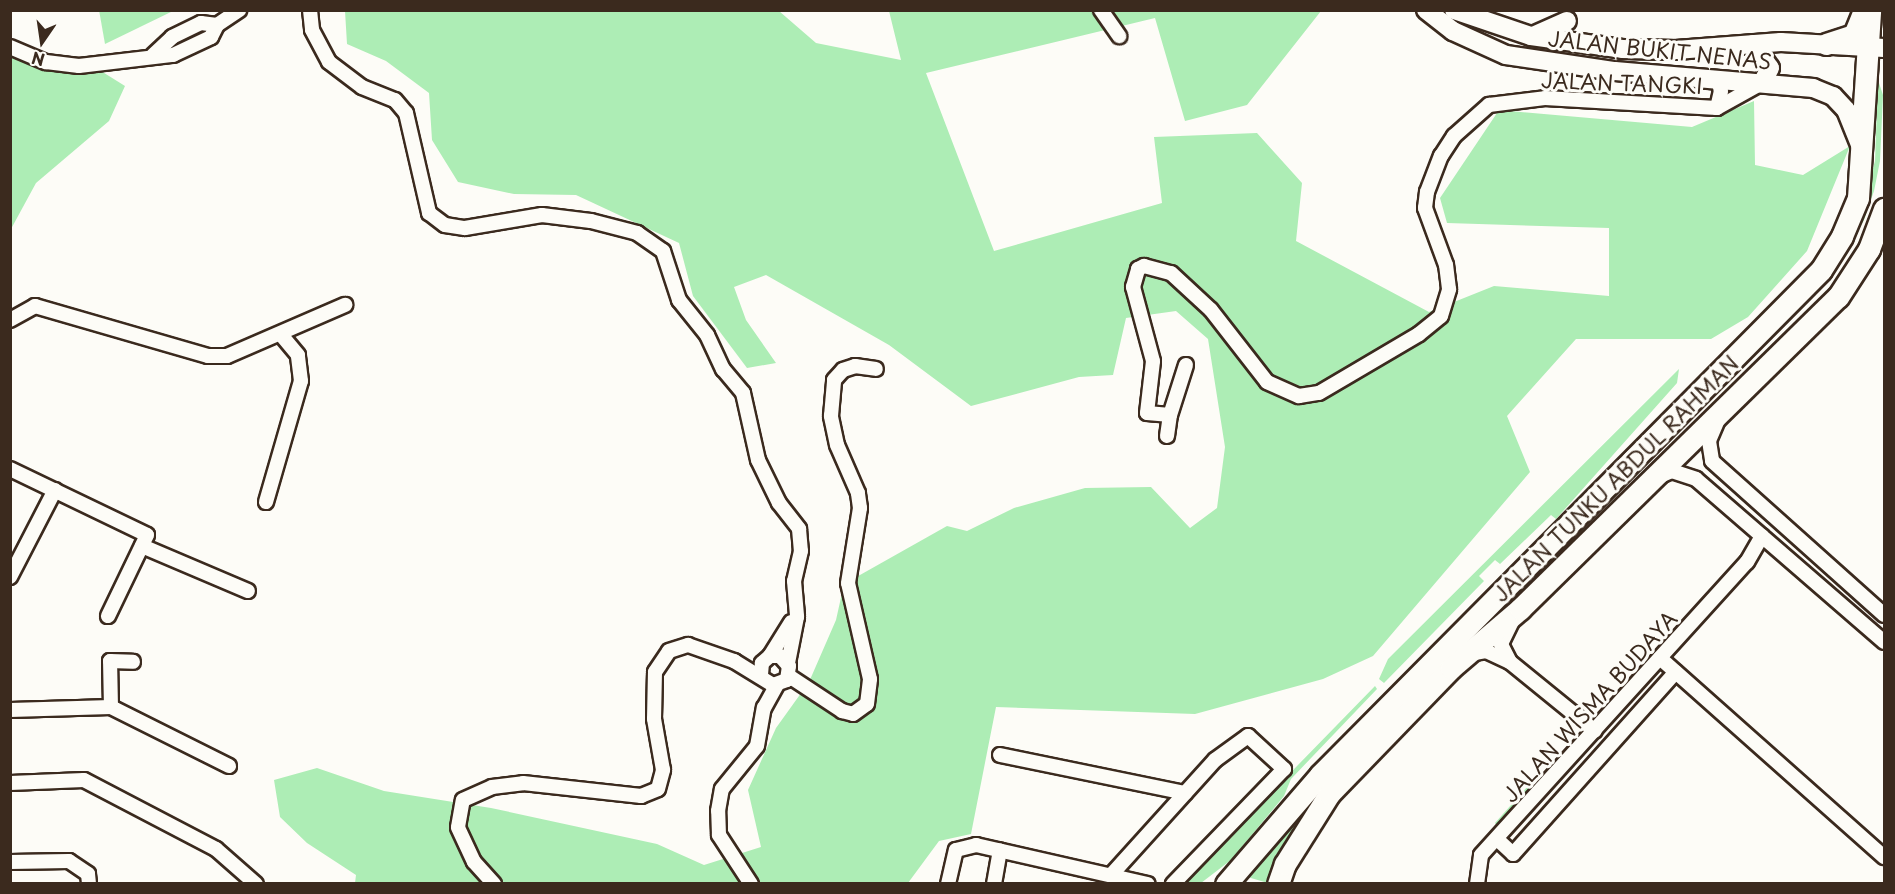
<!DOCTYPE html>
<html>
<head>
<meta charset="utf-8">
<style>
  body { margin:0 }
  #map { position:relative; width:1895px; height:894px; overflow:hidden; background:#fdfcf7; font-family:"Playpen Sans",sans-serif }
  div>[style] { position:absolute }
  .green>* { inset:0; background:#adedb5 }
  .roads { filter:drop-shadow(2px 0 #3b2a1e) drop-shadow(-2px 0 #3b2a1e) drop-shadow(0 2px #3b2a1e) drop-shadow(0 -2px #3b2a1e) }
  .street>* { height:14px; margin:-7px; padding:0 7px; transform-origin:7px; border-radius:7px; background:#fdfcf7 }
  .secondary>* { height:18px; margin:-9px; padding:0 9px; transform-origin:9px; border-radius:9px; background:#fdfcf7 }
  .primary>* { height:21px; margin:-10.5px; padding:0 10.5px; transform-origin:10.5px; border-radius:10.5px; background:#fdfcf7 }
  span { translate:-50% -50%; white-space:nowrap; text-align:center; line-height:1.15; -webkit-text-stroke:6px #fdfcf7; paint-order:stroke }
  .street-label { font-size:21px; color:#3b2a1e }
  .frame { position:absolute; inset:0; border:12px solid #3b2a1e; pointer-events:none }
  .north { position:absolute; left:12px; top:12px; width:60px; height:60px; -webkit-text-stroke:4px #fdfcf7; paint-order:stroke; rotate:193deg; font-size:16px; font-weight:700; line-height:24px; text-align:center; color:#3b2a1e }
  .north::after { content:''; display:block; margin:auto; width:21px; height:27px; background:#3b2a1e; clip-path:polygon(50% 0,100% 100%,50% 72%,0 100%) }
</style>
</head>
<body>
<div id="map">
  <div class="green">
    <i style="clip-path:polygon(99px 10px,173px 10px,173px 11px,105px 44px)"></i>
    <i style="clip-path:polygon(345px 11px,779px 11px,816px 43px,901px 60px,889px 11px,1321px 11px,1247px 105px,1185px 121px,1155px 18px,926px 73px,994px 251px,1162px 203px,1154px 137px,1257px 133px,1302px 183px,1296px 241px,1429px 312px,1494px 286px,1609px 296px,1609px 228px,1447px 223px,1440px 198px,1499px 110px,1692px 127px,1754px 101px,1755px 165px,1803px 175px,1850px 146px,1807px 251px,1748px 317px,1711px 339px,1576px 339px,1507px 416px,1530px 472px,1373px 656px,1323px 679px,1195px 714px,996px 707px,971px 834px,939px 841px,908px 883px,355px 883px,356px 875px,307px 843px,280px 817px,274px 780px,317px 768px,384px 791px,491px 808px,657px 844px,704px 865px,761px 847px,748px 790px,776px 728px,809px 682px,836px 620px,844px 584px,947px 526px,967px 531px,1014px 508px,1085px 488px,1151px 487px,1190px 528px,1217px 508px,1225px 447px,1208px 339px,1176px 311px,1126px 318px,1113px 375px,1079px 377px,971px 406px,889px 345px,766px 275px,734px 287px,746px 320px,776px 363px,747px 368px,693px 296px,679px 243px,576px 195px,514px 194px,458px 182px,432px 140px,429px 93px,386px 61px,347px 44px)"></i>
    <i style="clip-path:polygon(11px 52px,79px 70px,101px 71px,125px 86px,109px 121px,36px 183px,11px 229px)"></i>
    <i style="clip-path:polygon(1878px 80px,1883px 95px,1880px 161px,1874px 191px,1864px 220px,1837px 269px,1509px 598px,1859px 218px,1875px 161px)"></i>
    <i style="clip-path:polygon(1679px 369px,1677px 383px,1556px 519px,1551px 515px,1500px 564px,1495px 560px,1479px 576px,1484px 581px,1384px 683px,1379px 679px,1388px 659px)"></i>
    <i style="clip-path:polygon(1375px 686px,1377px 689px,1291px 779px,1284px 796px,1231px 860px,1201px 883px,1182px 884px)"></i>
    <i style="clip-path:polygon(1330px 777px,1283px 846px,1268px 883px,1244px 876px)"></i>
    <i style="clip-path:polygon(1528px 786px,1528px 793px,1498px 827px,1495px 823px)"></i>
  </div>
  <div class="roads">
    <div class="street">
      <i style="left:310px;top:10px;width:20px;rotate:84deg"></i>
      <i style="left:312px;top:30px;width:36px;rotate:62deg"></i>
      <i style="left:329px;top:62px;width:41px;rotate:37.1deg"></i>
      <i style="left:362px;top:87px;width:35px;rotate:22deg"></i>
      <i style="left:395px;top:100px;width:17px;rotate:50deg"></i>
      <i style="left:406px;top:113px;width:103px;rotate:77deg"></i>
      <i style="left:429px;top:213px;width:20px;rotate:37deg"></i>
      <i style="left:445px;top:225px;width:20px;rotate:9deg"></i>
      <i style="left:465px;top:228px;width:78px;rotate:-9.6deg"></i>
      <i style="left:542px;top:215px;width:49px;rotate:7deg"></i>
      <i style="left:591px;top:221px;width:48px;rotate:14.6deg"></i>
      <i style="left:637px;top:233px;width:32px;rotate:35deg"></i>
      <i style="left:663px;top:251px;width:52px;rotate:71.9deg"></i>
      <i style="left:679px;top:300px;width:45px;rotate:51.3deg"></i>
      <i style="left:707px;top:335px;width:38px;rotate:65deg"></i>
      <i style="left:723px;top:369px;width:31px;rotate:50deg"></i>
      <i style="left:743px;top:393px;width:69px;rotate:77.4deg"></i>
      <i style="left:758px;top:460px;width:48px;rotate:64deg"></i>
      <i style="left:779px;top:503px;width:33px;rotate:52deg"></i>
      <i style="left:799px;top:529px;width:22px;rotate:85deg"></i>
      <i style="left:801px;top:551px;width:31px;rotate:103deg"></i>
      <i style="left:794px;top:581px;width:36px;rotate:85deg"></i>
      <i style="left:797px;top:617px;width:47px;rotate:101.1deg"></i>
      <i style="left:1101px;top:10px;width:32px;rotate:55deg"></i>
      <i style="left:10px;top:47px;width:39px;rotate:23deg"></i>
      <i style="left:46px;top:62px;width:33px;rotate:7deg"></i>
      <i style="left:79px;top:66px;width:95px;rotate:-6.7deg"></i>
      <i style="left:173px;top:55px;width:42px;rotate:-25.3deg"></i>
      <i style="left:211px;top:37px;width:13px;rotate:-63deg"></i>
      <i style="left:217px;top:25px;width:27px;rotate:-34deg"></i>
      <i style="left:153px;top:55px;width:26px;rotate:-43deg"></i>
      <i style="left:172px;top:37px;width:32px;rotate:-26deg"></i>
      <i style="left:201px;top:23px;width:16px;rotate:7deg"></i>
      <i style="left:1717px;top:108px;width:17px;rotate:-77deg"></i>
      <i style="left:1721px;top:91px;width:11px;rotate:-105deg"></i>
      <i style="left:10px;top:320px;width:29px;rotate:-29deg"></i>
      <i style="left:35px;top:306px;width:180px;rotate:16.1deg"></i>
      <i style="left:208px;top:356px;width:19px"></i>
      <i style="left:227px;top:356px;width:129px;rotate:-23.4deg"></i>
      <i style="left:1186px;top:365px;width:52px;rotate:107.7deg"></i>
      <i style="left:1170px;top:415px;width:23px;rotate:-175deg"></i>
      <i style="left:1147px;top:413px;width:52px;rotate:-83.4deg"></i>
      <i style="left:1153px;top:361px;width:77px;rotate:-105.1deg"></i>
      <i style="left:1133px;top:287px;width:19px;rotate:-74deg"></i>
      <i style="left:1138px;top:269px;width:7px;rotate:-27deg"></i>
      <i style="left:1144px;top:266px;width:28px;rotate:15deg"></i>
      <i style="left:1171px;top:273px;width:54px;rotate:42.8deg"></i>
      <i style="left:1211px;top:310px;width:91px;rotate:52.1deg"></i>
      <i style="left:1267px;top:382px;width:35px;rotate:24deg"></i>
      <i style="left:1299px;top:396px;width:20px;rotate:-9deg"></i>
      <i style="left:1319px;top:393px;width:116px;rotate:-30.5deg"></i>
      <i style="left:1419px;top:334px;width:28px;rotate:-39deg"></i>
      <i style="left:1441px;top:316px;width:28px;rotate:-73deg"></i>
      <i style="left:1449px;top:289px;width:24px;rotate:-97deg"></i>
      <i style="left:1446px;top:265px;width:61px;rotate:-110.2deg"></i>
      <i style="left:1425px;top:208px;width:16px;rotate:-83deg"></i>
      <i style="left:1427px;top:192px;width:39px;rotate:-69deg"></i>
      <i style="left:1441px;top:156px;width:24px;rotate:-57deg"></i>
      <i style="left:1454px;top:136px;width:47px;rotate:-41.5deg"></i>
      <i style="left:1489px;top:105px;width:56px;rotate:-7.1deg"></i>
      <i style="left:1545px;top:98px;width:172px;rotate:3.3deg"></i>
      <i style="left:1717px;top:108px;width:51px;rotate:-29.1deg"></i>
      <i style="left:1717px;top:422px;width:21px;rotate:113deg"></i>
      <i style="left:1709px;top:441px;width:20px;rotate:81deg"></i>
      <i style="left:1712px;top:461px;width:231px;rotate:41.8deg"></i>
      <i style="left:1167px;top:436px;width:21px;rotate:-82deg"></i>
      <i style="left:10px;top:469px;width:152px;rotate:25.7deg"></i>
      <i style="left:147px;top:535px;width:90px;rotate:115.7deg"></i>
      <i style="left:1660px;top:476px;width:13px;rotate:-23deg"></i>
      <i style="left:1672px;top:471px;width:25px;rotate:18deg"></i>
      <i style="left:1696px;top:479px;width:249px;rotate:40.9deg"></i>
      <i style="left:266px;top:502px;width:126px;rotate:-73.9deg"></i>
      <i style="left:301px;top:381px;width:26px;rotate:-97deg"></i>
      <i style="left:298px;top:355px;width:26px;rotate:-130deg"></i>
      <i style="left:142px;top:546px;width:115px;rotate:23deg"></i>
      <i style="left:10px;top:577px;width:98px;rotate:-62.7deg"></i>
      <i style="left:1469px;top:654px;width:17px;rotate:-10deg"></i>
      <i style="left:1486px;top:651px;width:26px;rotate:25deg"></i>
      <i style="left:1510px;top:662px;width:109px;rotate:39.1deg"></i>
      <i style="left:770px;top:656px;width:40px;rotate:-58deg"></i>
      <i style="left:1660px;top:658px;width:300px;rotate:41.6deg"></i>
      <i style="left:1510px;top:662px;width:20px;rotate:-117deg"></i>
      <i style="left:1501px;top:644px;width:25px;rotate:-64deg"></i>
      <i style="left:789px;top:676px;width:64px;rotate:33.4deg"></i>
      <i style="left:842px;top:711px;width:11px;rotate:15deg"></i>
      <i style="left:853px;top:714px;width:17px;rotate:-36deg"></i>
      <i style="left:867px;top:704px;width:25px;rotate:-83deg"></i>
      <i style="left:870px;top:679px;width:98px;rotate:-102.9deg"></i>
      <i style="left:848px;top:583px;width:76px;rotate:-80.9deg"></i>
      <i style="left:860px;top:508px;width:15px;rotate:-98deg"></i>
      <i style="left:858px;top:493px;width:52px;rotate:-113.6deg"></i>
      <i style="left:837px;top:445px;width:30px;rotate:-102deg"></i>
      <i style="left:831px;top:416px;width:36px;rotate:-85deg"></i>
      <i style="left:834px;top:380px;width:13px;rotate:-48deg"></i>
      <i style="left:843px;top:370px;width:13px;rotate:-18deg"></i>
      <i style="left:855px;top:366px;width:21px;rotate:8deg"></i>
      <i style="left:111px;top:707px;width:46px;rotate:-91.2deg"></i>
      <i style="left:110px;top:661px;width:23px;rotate:2deg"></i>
      <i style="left:10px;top:710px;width:101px;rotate:-1.7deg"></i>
      <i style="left:111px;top:707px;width:132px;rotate:26.6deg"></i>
      <i style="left:1000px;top:755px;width:189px;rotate:11.6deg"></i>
      <i style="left:10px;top:783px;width:74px;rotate:-2.3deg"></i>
      <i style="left:84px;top:780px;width:149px;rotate:27.6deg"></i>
      <i style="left:216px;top:849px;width:53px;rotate:41.2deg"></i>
      <i style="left:1497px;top:839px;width:22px;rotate:43deg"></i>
      <i style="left:1513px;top:854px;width:244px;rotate:-48.2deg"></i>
      <i style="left:10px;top:862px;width:59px;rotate:-1deg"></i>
      <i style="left:69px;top:861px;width:23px;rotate:34deg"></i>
      <i style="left:88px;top:874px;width:10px;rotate:84deg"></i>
      <i style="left:1112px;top:874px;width:154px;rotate:-47.9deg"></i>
      <i style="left:1215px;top:760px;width:41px;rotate:-36deg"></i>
      <i style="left:1248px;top:736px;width:49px;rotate:42.5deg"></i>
      <i style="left:1284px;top:769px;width:160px;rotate:134deg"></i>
      <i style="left:494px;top:884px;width:30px;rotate:-132deg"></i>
      <i style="left:474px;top:862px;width:38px;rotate:-115deg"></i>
      <i style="left:458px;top:827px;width:27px;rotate:-80deg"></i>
      <i style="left:463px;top:800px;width:32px;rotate:-24deg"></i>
      <i style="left:492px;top:787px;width:31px;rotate:-7deg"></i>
      <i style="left:523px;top:783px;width:119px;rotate:6.3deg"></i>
      <i style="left:641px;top:796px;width:18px;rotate:-22deg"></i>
      <i style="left:658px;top:789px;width:20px;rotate:-75deg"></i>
      <i style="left:663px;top:770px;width:52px;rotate:-100deg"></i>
      <i style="left:654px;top:719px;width:47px;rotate:-88.8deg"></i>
      <i style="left:655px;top:672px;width:25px;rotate:-56deg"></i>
      <i style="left:669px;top:651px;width:20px;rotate:-18deg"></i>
      <i style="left:688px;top:645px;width:49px;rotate:19.2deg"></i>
      <i style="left:734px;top:661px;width:46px;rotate:31.6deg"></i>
      <i style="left:773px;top:685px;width:15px;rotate:-20deg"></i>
      <i style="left:787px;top:680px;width:14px;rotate:-82deg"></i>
      <i style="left:789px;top:666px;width:13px;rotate:-132deg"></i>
      <i style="left:780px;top:656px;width:10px;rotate:180deg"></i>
      <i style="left:770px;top:656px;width:11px;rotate:139deg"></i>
      <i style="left:762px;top:663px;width:12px;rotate:95deg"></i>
      <i style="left:751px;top:884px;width:59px;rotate:-123.1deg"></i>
      <i style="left:719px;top:835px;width:24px;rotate:-92deg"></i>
      <i style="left:718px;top:811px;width:22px;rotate:-80deg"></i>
      <i style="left:722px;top:789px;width:55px;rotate:-50.9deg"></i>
      <i style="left:757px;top:746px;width:39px;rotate:-80deg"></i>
      <i style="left:764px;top:708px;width:26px;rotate:-61deg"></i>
      <i style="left:948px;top:884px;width:35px;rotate:-77deg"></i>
      <i style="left:956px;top:850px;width:21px;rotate:-14deg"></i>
      <i style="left:976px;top:845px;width:176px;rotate:12.8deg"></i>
      <i style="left:994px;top:884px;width:34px;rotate:-80deg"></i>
      <i style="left:1477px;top:884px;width:29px;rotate:-82deg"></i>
      <i style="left:1481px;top:855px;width:396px;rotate:-47.8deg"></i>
      <i style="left:1747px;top:562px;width:30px;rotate:-60deg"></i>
    </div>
    <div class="secondary">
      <i style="left:1426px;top:10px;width:34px;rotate:38deg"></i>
      <i style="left:1453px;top:31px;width:58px;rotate:24.4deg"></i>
      <i style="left:1506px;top:55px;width:110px;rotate:8.4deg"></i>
      <i style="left:1615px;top:71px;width:199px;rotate:4.9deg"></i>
      <i style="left:1813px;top:88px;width:22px;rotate:22deg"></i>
      <i style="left:1833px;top:96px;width:19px;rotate:47deg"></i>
      <i style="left:1846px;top:110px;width:40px;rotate:68deg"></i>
      <i style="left:1454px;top:10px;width:81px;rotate:18.7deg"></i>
      <i style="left:1531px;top:36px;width:92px;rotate:8.1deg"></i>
      <i style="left:1622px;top:49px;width:54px;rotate:1.1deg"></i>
      <i style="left:1676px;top:50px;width:105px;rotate:-4.4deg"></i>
      <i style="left:1781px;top:42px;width:103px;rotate:3.3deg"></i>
      <i style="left:1533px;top:36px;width:37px;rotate:-24deg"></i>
      <i style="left:1753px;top:44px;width:29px;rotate:55deg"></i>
      <i style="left:1770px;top:68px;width:17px;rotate:118deg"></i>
    </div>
    <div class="primary">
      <i style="left:1826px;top:44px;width:29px;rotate:-18deg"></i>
      <i style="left:1854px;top:35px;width:27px;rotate:-68deg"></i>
      <i style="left:1226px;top:884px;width:144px;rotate:-49.2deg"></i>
      <i style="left:1320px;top:775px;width:711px;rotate:-45.23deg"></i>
      <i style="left:1821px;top:270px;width:40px;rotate:-58deg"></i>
      <i style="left:1842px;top:236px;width:41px;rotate:-67.2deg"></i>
      <i style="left:1858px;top:198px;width:188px;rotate:-86.3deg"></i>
      <i style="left:1278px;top:884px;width:21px;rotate:-71deg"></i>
      <i style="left:1285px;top:864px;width:83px;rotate:-57.8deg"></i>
      <i style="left:1329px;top:794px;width:175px;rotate:-45.9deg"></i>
      <i style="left:1451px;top:668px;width:91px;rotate:-40.5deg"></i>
      <i style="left:1520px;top:609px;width:445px;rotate:-44.5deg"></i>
      <i style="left:1838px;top:297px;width:57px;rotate:-57.1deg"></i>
      <i style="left:1869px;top:249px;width:43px;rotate:-69.4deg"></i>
    </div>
  </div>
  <div class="street-label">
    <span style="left:1660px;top:49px;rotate:6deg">JALAN BUKIT NENAS</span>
    <span style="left:1622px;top:82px;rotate:2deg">JALAN TANGKI</span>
    <span style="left:1615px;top:478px;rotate:-45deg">JALAN TUNKU ABDUL RAHMAN</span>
    <span style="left:1589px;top:706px;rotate:-48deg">JALAN WISMA BUDAYA</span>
  </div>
  <div class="frame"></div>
  <div class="north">N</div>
</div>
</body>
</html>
